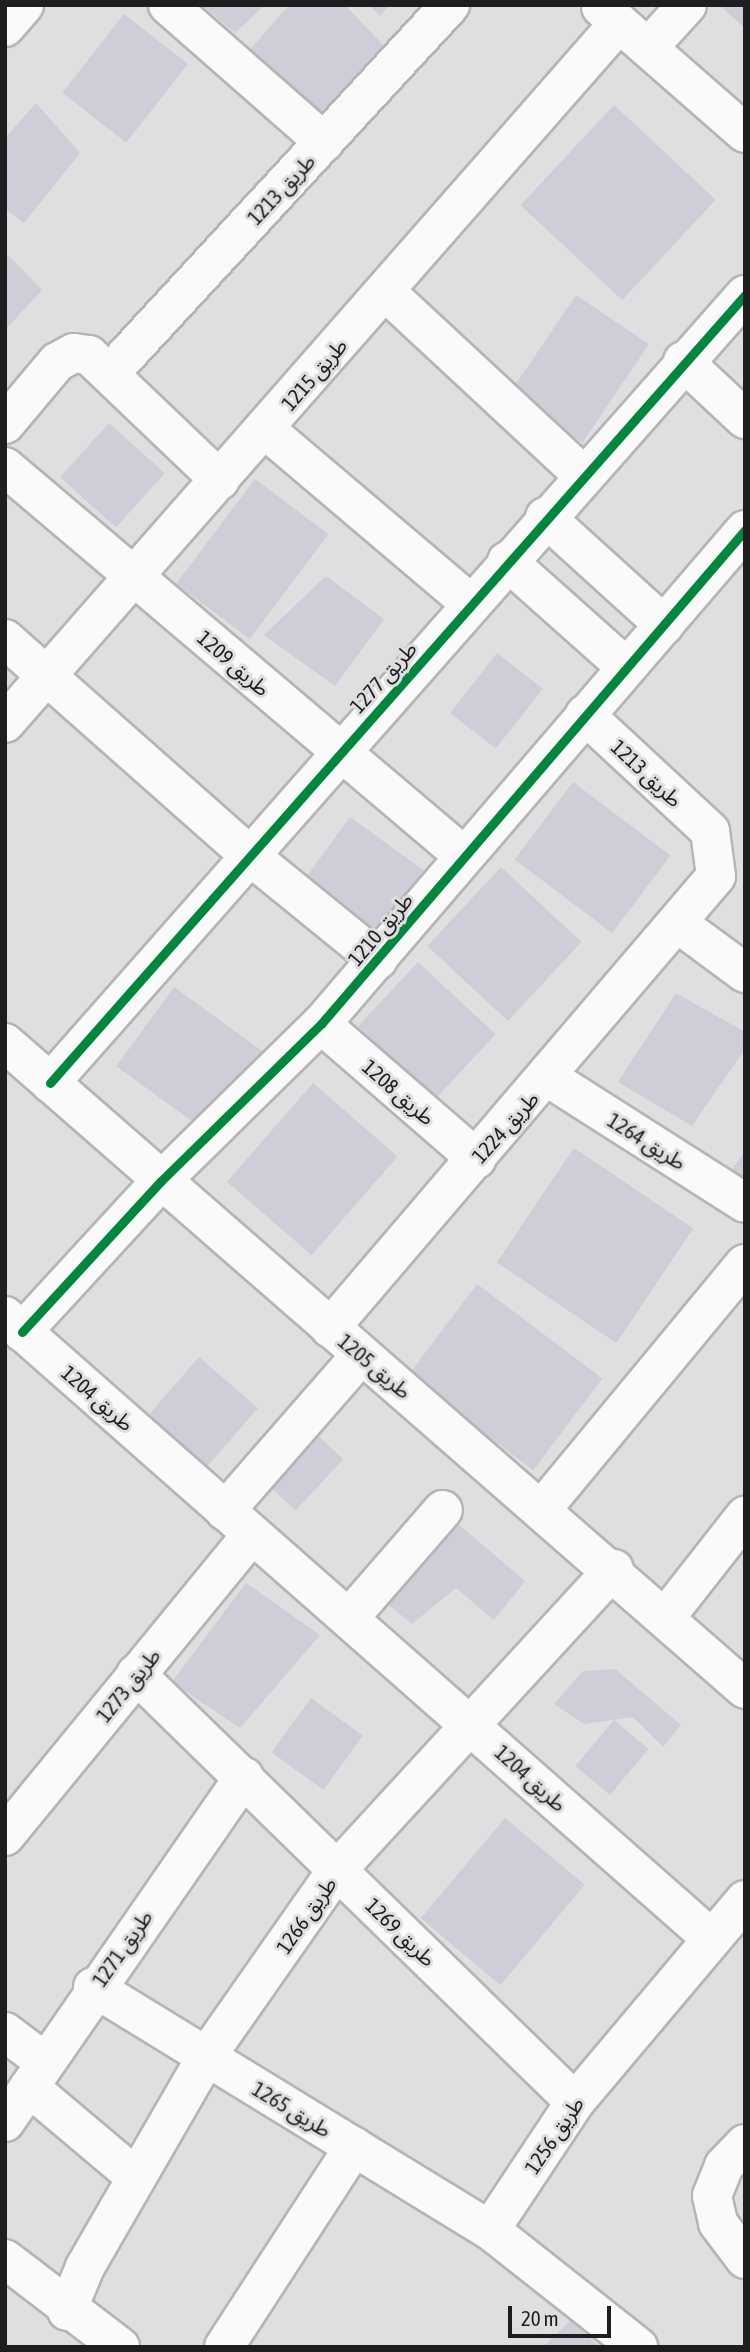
<!DOCTYPE html>
<html>
<head>
<meta charset="utf-8">
<style>
  body { margin:0 }
  #map { position:relative; width:750px; height:2352px; overflow:hidden; background:#dfdfe0; font-family:"Asap Condensed","Noto Sans Arabic",sans-serif }
  div>[style] { position:absolute }
  .building>* { inset:0; background:#cecdd8; transform-origin:0 0 }
  .roads { filter:drop-shadow(2px 0 #b5b5b6) drop-shadow(-2px 0 #b5b5b6) drop-shadow(0 2px #b5b5b6) drop-shadow(0 -2px #b5b5b6) }
  .minor>* { height:38px; margin:-19px; padding:0 19px; transform-origin:19px; border-radius:19px; background:#fafafa }
  .cycleway>* { height:9px; margin:-4.5px; padding:0 4.5px; transform-origin:4.5px; border-radius:4.5px; background:#00873e }
  span { translate:-50% -50%; white-space:nowrap; text-align:center; line-height:1.15; -webkit-text-stroke:6px #dedee1; paint-order:stroke }
  .street-label { font-size:21px; color:#1e1e1f }
  .frame { position:absolute; inset:0; border:7px solid #1e1e1f; pointer-events:none }
  .scale { position:absolute; left:508px; top:2306px; width:103px; height:32px; box-sizing:border-box; border:4px solid #1e1e1f; border-top:0; padding-left:9px; font-size:21px; line-height:24px; white-space:nowrap; color:#1e1e1f; -webkit-text-stroke:5px #dedee1; paint-order:stroke }
</style>
</head>
<body>
<div id="map">
  <div class="building">
    <i style="clip-path:polygon(202px 5px,265px 5px,235px 33px)"></i>
    <i style="clip-path:polygon(289px 5px,345px 5px,385px 47px,313px 120px,248px 52px)"></i>
    <i style="clip-path:polygon(368px 5px,389px 5px,381px 16px)"></i>
    <i style="clip-path:polygon(719px 5px,745px 5px,745px 28px)"></i>
    <i style="left:124px;top:14px;width:81px;height:100px;rotate:38deg"></i>
    <i style="clip-path:polygon(36px 103px,80px 153px,24px 223px,5px 209px,5px 138px)"></i>
    <i style="left:614px;top:105px;width:139px;height:137px;rotate:43deg"></i>
    <i style="clip-path:polygon(5px 252px,42px 290px,5px 330px)"></i>
    <i style="left:576px;top:295px;width:88px;height:119px;rotate:34deg"></i>
    <i style="left:109px;top:423px;width:75px;height:73px;rotate:42deg"></i>
    <i style="left:255px;top:479px;width:92px;height:131px;rotate:37deg"></i>
    <i style="clip-path:polygon(326px 576px,384px 619px,335px 686px,264px 635px)"></i>
    <i style="left:497px;top:653px;width:58px;height:76px;rotate:38deg"></i>
    <i style="left:573px;top:782px;width:122px;height:97px;rotate:37deg"></i>
    <i style="left:350px;top:817px;width:91px;height:79px;rotate:36deg"></i>
    <i style="left:501px;top:867px;width:110px;height:108px;rotate:43deg"></i>
    <i style="left:418px;top:962px;width:106px;height:88px;rotate:43deg"></i>
    <i style="left:174px;top:987px;width:112px;height:98px;rotate:36deg"></i>
    <i style="clip-path:polygon(676px 993px,745px 1032px,745px 1049px,692px 1126px,618px 1082px)"></i>
    <i style="left:313px;top:1083px;width:112px;height:131px;rotate:41deg"></i>
    <i style="left:574px;top:1148px;width:144px;height:138px;rotate:34deg"></i>
    <i style="clip-path:polygon(745px 1151px,745px 1189px,726px 1178px)"></i>
    <i style="left:477px;top:1284px;width:157px;height:115px;rotate:37deg"></i>
    <i style="left:199px;top:1357px;width:78px;height:79px;rotate:41deg"></i>
    <i style="left:314px;top:1432px;width:40px;height:70px;rotate:43deg"></i>
    <i style="clip-path:polygon(451px 1518px,525px 1581px,494px 1620px,456px 1588px,412px 1624px,379px 1597px)"></i>
    <i style="clip-path:polygon(246px 1583px,320px 1635px,240px 1728px,172px 1682px)"></i>
    <i style="clip-path:polygon(615px 1669px,681px 1725px,663px 1747px,633px 1717px,584px 1724px,554px 1704px,583px 1671px)"></i>
    <i style="left:311px;top:1698px;width:64px;height:67px;rotate:36deg"></i>
    <i style="left:614px;top:1720px;width:45px;height:60px;rotate:40deg"></i>
    <i style="left:505px;top:1818px;width:104px;height:131px;rotate:40deg"></i>
    <i style="clip-path:polygon(571px 2320px,599px 2347px,543px 2347px)"></i>
  </div>
  <div class="roads">
    <div class="minor">
      <i style="left:168px;top:5px;width:208px;rotate:41.3deg"></i>
      <i style="left:601px;top:7px;width:191px;rotate:41.2deg"></i>
      <i style="left:5px;top:27px;width:29px;rotate:-49deg"></i>
      <i style="left:648px;top:48px;width:58px;rotate:-47.8deg"></i>
      <i style="left:386px;top:292px;width:269px;rotate:42.9deg"></i>
      <i style="left:683px;top:361px;width:85px;rotate:43.1deg"></i>
      <i style="left:110px;top:373px;width:501px;rotate:-47.26deg"></i>
      <i style="left:5px;top:424px;width:81px;rotate:-50deg"></i>
      <i style="left:57px;top:362px;width:19px;rotate:-28deg"></i>
      <i style="left:74px;top:353px;width:15px;rotate:8deg"></i>
      <i style="left:89px;top:355px;width:181px;rotate:43.7deg"></i>
      <i style="left:266px;top:430px;width:269px;rotate:40.3deg"></i>
      <i style="left:5px;top:467px;width:602px;rotate:40.28deg"></i>
      <i style="left:545px;top:517px;width:161px;rotate:42.2deg"></i>
      <i style="left:507px;top:561px;width:158px;rotate:41.7deg"></i>
      <i style="left:5px;top:639px;width:326px;rotate:41.5deg"></i>
      <i style="left:249px;top:855px;width:166px;rotate:39.1deg"></i>
      <i style="left:5px;top:723px;width:931px;rotate:-48.74deg"></i>
      <i style="left:680px;top:925px;width:81px;rotate:36.4deg"></i>
      <i style="left:321px;top:1024px;width:206px;rotate:40.9deg"></i>
      <i style="left:5px;top:1043px;width:982px;rotate:41.12deg"></i>
      <i style="left:549px;top:1078px;width:232px;rotate:32.5deg"></i>
      <i style="left:50px;top:1083px;width:1051px;rotate:-48.59deg"></i>
      <i style="left:5px;top:1316px;width:942px;rotate:41.39deg"></i>
      <i style="left:330px;top:1328px;width:594px;rotate:-49.5deg"></i>
      <i style="left:716px;top:876px;width:45px;rotate:-97.6deg"></i>
      <i style="left:710px;top:831px;width:171px;rotate:-137.1deg"></i>
      <i style="left:22px;top:1332px;width:205px;rotate:-47.4deg"></i>
      <i style="left:161px;top:1181px;width:224px;rotate:-44.5deg"></i>
      <i style="left:321px;top:1024px;width:651px;rotate:-49.36deg"></i>
      <i style="left:542px;top:1509px;width:318px;rotate:-50.4deg"></i>
      <i style="left:225px;top:1511px;width:207px;rotate:-48.9deg"></i>
      <i style="left:349px;top:1618px;width:143px;rotate:-49deg"></i>
      <i style="left:665px;top:1618px;width:130px;rotate:-51.9deg"></i>
      <i style="left:136px;top:1674px;width:613px;rotate:44.27deg"></i>
      <i style="left:5px;top:1836px;width:390px;rotate:-50.7deg"></i>
      <i style="left:93px;top:1987px;width:465px;rotate:31.5deg"></i>
      <i style="left:490px;top:2230px;width:189px;rotate:38.3deg"></i>
      <i style="left:5px;top:2032px;width:50px;rotate:36.9deg"></i>
      <i style="left:29px;top:2087px;width:140px;rotate:40.1deg"></i>
      <i style="left:5px;top:2122px;width:420px;rotate:-55.3deg"></i>
      <i style="left:745px;top:2144px;width:30px;rotate:134deg"></i>
      <i style="left:724px;top:2166px;width:32px;rotate:112deg"></i>
      <i style="left:712px;top:2196px;width:28px;rotate:77deg"></i>
      <i style="left:718px;top:2223px;width:45px;rotate:53.1deg"></i>
      <i style="left:490px;top:2230px;width:154px;rotate:-56.4deg"></i>
      <i style="left:575px;top:2102px;width:264px;rotate:-49.9deg"></i>
      <i style="left:5px;top:2259px;width:145px;rotate:37.4deg"></i>
      <i style="left:67px;top:2311px;width:48px;rotate:-67.8deg"></i>
      <i style="left:85px;top:2267px;width:242px;rotate:-60deg"></i>
      <i style="left:206px;top:2057px;width:228px;rotate:-55deg"></i>
      <i style="left:337px;top:1870px;width:409px;rotate:-47.4deg"></i>
      <i style="left:224px;top:2347px;width:239px;rotate:-57deg"></i>
    </div>
  </div>
  <div class="cycleway">
    <i style="left:50px;top:1083px;width:1051px;rotate:-48.59deg"></i>
    <i style="left:22px;top:1332px;width:205px;rotate:-47.4deg"></i>
    <i style="left:161px;top:1181px;width:224px;rotate:-44.5deg"></i>
    <i style="left:321px;top:1024px;width:651px;rotate:-49.36deg"></i>
  </div>
  <div class="street-label">
    <span style="left:281px;top:189px;rotate:-47deg">طريق 1213</span>
    <span style="left:314px;top:374px;rotate:-49deg">طريق 1215</span>
    <span style="left:234px;top:663px;rotate:41deg">طريق 1209</span>
    <span style="left:383px;top:677px;rotate:-48deg">طريق 1277</span>
    <span style="left:647px;top:773px;rotate:43deg">طريق 1213</span>
    <span style="left:380px;top:929px;rotate:-50deg">طريق 1210</span>
    <span style="left:399px;top:1092px;rotate:41deg">طريق 1208</span>
    <span style="left:505px;top:1127px;rotate:-48deg">طريق 1224</span>
    <span style="left:647px;top:1141px;rotate:32deg">طريق 1264</span>
    <span style="left:375px;top:1366px;rotate:40deg">طريق 1205</span>
    <span style="left:98px;top:1398px;rotate:41deg">طريق 1204</span>
    <span style="left:128px;top:1685px;rotate:-51deg">طريق 1273</span>
    <span style="left:531px;top:1778px;rotate:42deg">طريق 1204</span>
    <span style="left:306px;top:1915px;rotate:-55deg">طريق 1266</span>
    <span style="left:401px;top:1932px;rotate:44deg">طريق 1269</span>
    <span style="left:122px;top:1948px;rotate:-55deg">طريق 1271</span>
    <span style="left:292px;top:2109px;rotate:31deg">طريق 1265</span>
    <span style="left:554px;top:2135px;rotate:-56deg">طريق 1256</span>
  </div>
  <div class="frame"></div>
  <div class="scale">20 m</div>
</div>
</body>
</html>
